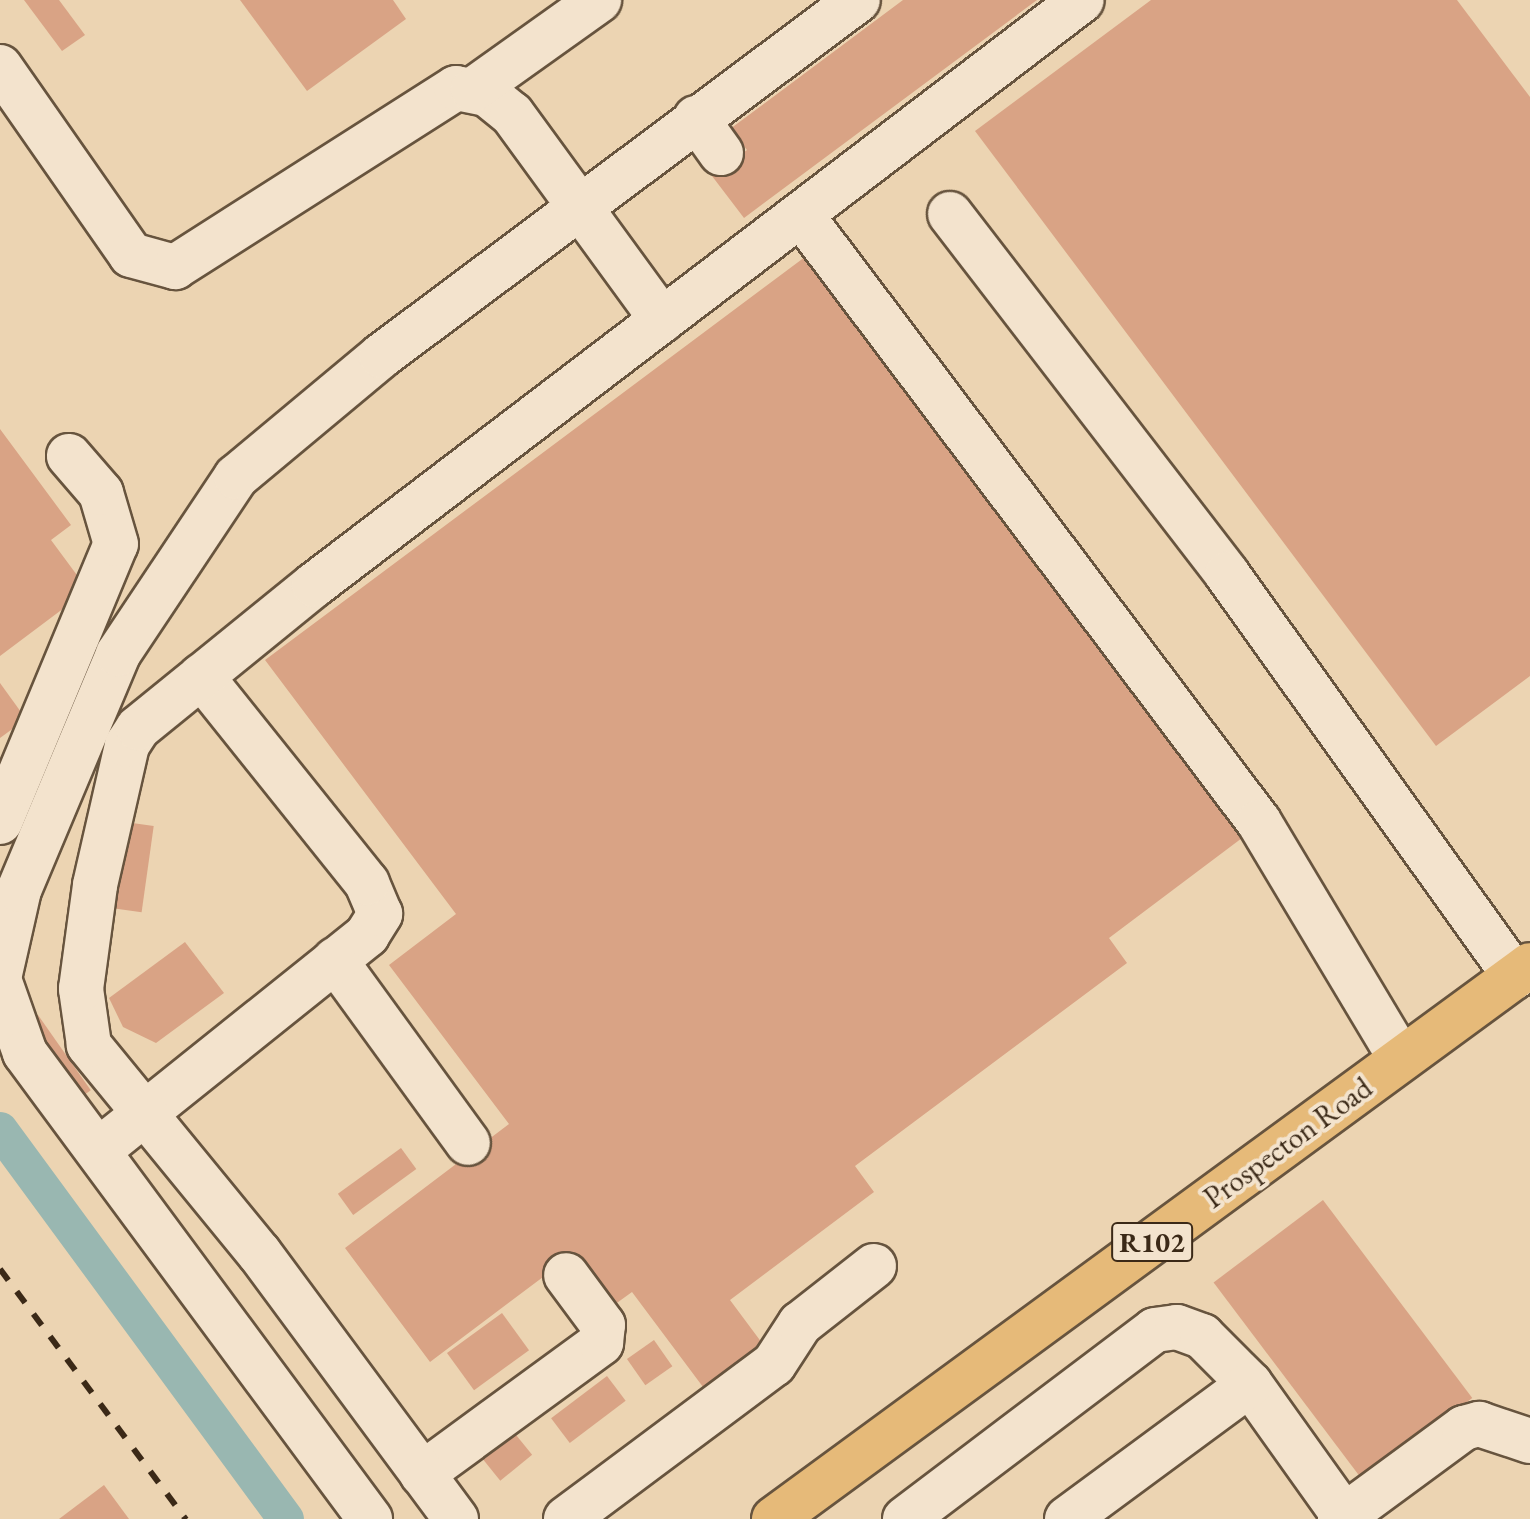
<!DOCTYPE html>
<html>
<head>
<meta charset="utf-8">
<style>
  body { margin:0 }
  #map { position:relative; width:1530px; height:1519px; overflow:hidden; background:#ecd4b2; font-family:"EB Garamond",serif }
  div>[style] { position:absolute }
  .canal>* { height:36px; margin:-18px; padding:0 18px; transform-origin:18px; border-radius:18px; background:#99b7b1 }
  .building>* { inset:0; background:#d9a385; transform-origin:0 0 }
  .roads { filter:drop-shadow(2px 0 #67543e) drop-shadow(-2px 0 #67543e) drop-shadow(0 2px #67543e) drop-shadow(0 -2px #67543e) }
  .minor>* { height:44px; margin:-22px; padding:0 22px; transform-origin:22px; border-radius:22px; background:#f3e3cd }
  .major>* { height:44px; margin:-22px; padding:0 22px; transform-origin:22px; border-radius:22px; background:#e6ba79 }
  .rail>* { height:6px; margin-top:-3px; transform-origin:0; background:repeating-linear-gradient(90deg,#3b2917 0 14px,transparent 0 28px) }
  span { translate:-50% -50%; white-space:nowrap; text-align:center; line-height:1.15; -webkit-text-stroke:8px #f3e3cd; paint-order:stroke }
  .shield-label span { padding:2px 6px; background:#f3e3cd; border:2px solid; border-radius:6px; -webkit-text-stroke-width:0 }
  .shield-label { font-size:28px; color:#3b2917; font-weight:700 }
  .street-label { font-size:30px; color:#3b2917 }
</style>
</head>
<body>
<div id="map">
  <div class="canal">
    <i style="left:0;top:1130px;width:483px;rotate:53.7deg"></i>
  </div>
  <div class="building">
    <i style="clip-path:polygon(24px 0,59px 0,85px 35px,62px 51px)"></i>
    <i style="clip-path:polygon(240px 0,393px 0,406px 19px,307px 91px)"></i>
    <i style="clip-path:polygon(903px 0,1037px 0,744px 218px,712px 176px,747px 150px,730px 129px)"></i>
    <i style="clip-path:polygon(1151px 0,1457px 0,1530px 97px,1530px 676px,1436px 746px,975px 131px)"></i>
    <i style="clip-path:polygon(813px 251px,1250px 832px,1109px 938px,1127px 963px,855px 1166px,874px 1192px,730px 1300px,762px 1343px,703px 1387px,632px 1292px,614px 1305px,575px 1253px,430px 1362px,345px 1248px,509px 1124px,389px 965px,456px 914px,265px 660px)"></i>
    <i style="clip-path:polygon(0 429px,71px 525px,51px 540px,88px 590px,0 656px)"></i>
    <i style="clip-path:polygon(0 683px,26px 719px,0 738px)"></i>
    <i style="left:125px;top:822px;width:29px;height:87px;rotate:8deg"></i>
    <i style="clip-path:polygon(185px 942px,224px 993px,156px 1043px,123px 1027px,109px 998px)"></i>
    <i style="left:38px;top:1015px;width:92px;height:45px;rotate:55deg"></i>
    <i style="left:401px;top:1148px;width:26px;height:78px;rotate:54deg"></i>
    <i style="left:1323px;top:1200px;width:248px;height:137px;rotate:53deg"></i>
    <i style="left:502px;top:1313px;width:46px;height:68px;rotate:54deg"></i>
    <i style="left:654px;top:1340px;width:32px;height:33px;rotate:55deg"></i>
    <i style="left:607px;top:1376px;width:31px;height:70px;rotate:53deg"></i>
    <i style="left:512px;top:1430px;width:32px;height:41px;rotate:51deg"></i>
    <i style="clip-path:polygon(104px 1485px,129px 1519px,59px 1519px)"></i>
  </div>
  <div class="roads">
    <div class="minor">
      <i style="left:0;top:67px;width:229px;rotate:55.1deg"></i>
      <i style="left:131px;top:255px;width:46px;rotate:15.3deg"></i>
      <i style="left:175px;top:267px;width:333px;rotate:-32.5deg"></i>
      <i style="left:456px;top:88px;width:32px;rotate:11deg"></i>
      <i style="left:487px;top:94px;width:32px;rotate:39deg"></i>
      <i style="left:512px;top:114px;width:255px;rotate:53.9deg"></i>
      <i style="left:473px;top:90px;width:155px;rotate:-35.5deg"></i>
      <i style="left:696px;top:118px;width:43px;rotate:54.5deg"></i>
      <i style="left:950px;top:214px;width:454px;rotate:52.4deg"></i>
      <i style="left:1227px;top:574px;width:495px;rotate:54.4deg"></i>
      <i style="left:802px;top:216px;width:759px;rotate:52.98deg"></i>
      <i style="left:1259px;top:822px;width:276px;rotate:59.1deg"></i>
      <i style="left:0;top:822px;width:301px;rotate:-67.4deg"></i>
      <i style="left:116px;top:544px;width:53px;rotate:-106.4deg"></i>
      <i style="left:101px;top:493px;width:49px;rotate:-130.9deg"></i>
      <i style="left:335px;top:960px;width:226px;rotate:54deg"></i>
      <i style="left:0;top:974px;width:86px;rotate:-77.3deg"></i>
      <i style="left:19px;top:890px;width:256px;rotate:-67.2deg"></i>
      <i style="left:118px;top:654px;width:213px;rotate:-56.3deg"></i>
      <i style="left:236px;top:477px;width:189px;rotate:-39.8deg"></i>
      <i style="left:381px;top:356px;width:595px;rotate:-36.74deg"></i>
      <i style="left:0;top:982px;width:75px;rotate:70.6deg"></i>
      <i style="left:25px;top:1053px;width:580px;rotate:53.49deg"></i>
      <i style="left:99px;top:1150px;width:344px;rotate:-38.7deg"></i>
      <i style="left:367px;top:935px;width:25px;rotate:-58deg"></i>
      <i style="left:380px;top:914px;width:34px;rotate:-113deg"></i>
      <i style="left:367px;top:883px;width:265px;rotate:-128.7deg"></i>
      <i style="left:422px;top:1474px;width:222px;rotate:-36.2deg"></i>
      <i style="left:601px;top:1343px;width:18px;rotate:-84deg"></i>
      <i style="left:603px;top:1325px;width:62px;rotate:-126.5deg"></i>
      <i style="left:456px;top:1519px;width:331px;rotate:-126.5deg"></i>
      <i style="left:259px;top:1253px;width:269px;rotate:-129.3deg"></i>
      <i style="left:89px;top:1045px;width:57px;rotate:-98.1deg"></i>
      <i style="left:81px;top:989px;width:105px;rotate:-82.3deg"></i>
      <i style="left:95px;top:885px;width:144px;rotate:-77.1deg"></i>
      <i style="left:127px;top:745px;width:20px;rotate:-57deg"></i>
      <i style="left:138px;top:728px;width:227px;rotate:-39.1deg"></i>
      <i style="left:314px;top:585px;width:965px;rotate:-37.3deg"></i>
      <i style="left:566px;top:1519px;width:259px;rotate:-36.7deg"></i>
      <i style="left:774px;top:1364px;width:48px;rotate:-57deg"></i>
      <i style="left:800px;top:1324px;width:94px;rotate:-38.1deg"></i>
      <i style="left:905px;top:1519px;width:313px;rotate:-37.1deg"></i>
      <i style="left:1155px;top:1330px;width:22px;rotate:-8deg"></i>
      <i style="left:1177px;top:1327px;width:27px;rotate:20deg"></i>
      <i style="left:1202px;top:1336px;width:68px;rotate:45deg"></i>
      <i style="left:1250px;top:1384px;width:162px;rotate:54.5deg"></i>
      <i style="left:1067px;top:1519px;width:227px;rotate:-36.4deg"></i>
      <i style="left:1340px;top:1519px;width:154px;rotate:-36.3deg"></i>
      <i style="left:1464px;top:1428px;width:16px;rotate:-15deg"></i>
      <i style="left:1479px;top:1424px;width:54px;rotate:18.4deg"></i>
    </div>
    <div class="major">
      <i style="left:774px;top:1519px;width:937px;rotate:-36.23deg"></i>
    </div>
  </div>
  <div class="rail">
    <i style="left:0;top:1269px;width:312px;rotate:53.4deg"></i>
  </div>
  <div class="shield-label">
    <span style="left:1152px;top:1242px">R102</span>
  </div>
  <div class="street-label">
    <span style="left:1288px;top:1143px;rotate:-36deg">Prospecton Road</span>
  </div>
</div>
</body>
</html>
